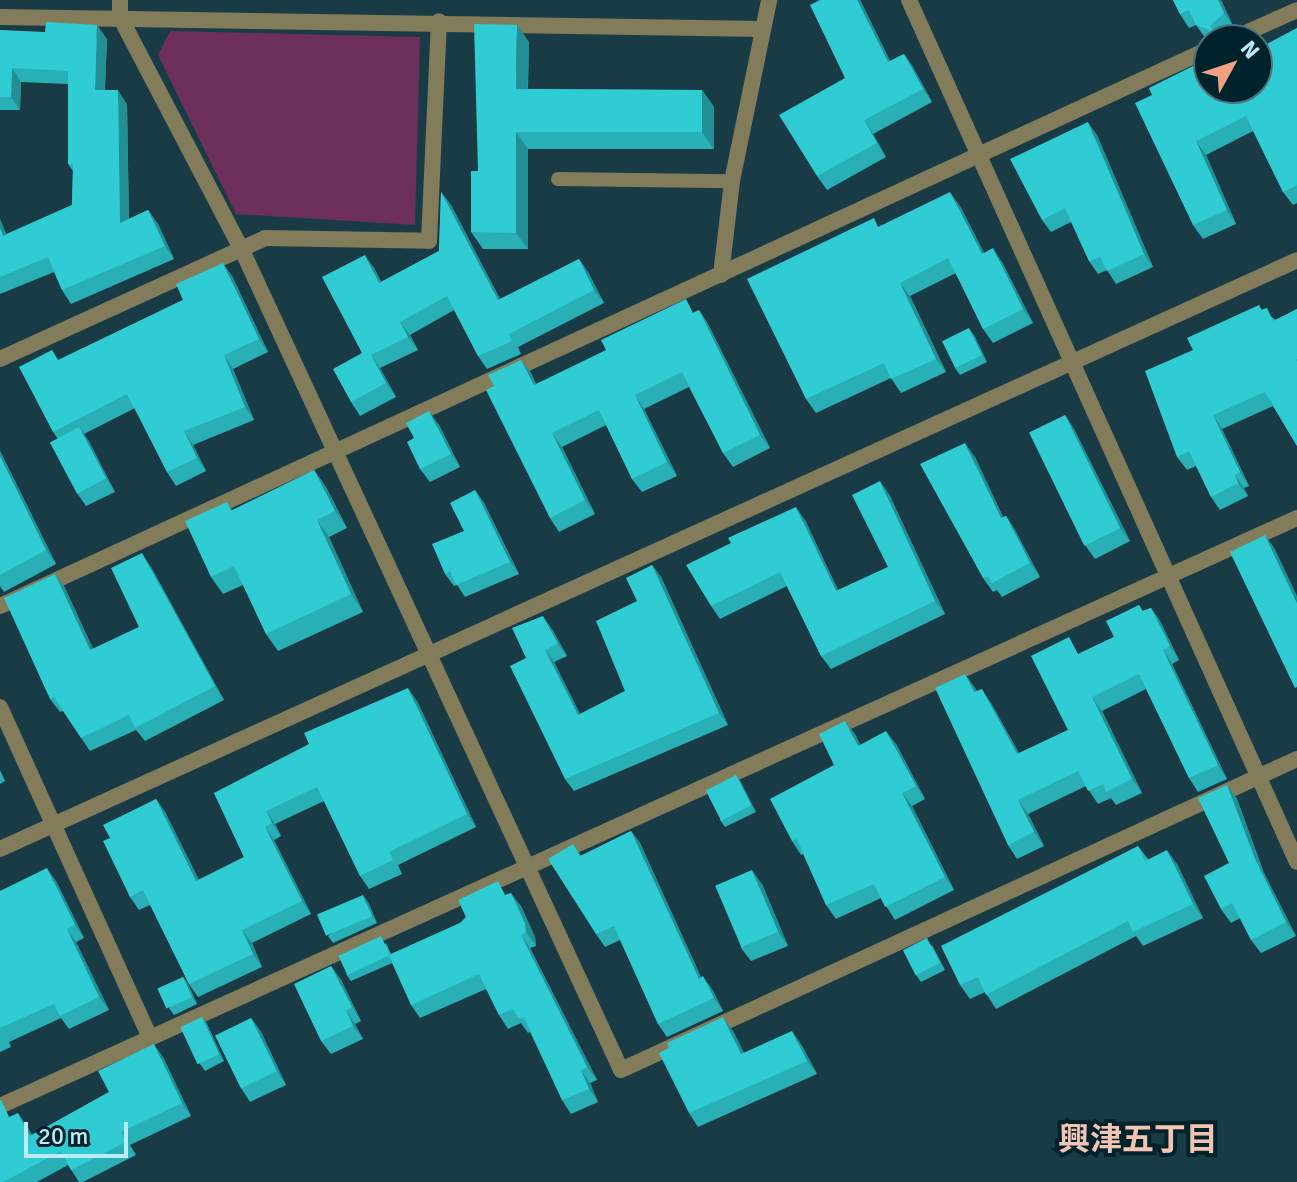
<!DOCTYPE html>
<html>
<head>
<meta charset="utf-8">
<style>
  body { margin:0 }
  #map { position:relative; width:1297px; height:1182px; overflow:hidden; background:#193b45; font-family:Signika,"Noto Sans JP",sans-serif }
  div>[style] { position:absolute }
  .green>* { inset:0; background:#6d305a }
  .lane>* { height:14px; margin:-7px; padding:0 7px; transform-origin:7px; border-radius:7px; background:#827c5b }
  .street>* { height:16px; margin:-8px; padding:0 8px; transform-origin:8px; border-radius:8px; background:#827c5b }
  .wall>* { inset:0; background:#29afb6 }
  .shaded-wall>* { inset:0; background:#228f94 }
  .building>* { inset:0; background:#30ccd4; transform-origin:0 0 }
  span { translate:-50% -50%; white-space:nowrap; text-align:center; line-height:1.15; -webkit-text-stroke:8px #00222b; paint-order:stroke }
  .neighbourhood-label { font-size:32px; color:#f4c4b3; font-weight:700 }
  .north { position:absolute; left:1193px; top:24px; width:80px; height:80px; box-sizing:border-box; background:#00222b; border:2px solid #4b727e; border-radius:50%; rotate:50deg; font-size:22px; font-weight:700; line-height:32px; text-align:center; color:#bcebfb }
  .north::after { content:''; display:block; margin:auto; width:28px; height:36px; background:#f3a082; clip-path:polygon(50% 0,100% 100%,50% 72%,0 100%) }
  .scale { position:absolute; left:24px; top:1122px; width:104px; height:36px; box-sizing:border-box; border:4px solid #bcebfb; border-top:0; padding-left:10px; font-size:24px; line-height:28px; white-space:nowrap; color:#bcebfb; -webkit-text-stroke:6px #00222b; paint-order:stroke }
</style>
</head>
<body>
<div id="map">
  <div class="green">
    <i style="clip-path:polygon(170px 31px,420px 37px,415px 225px,236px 214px,158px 55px)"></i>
  </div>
  <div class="lane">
    <i style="left:558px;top:179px;width:174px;rotate:0.7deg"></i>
  </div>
  <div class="street">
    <i style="left:120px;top:0;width:17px;rotate:90deg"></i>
    <i style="left:120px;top:17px;width:263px;rotate:62.4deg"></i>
    <i style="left:242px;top:250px;width:903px;rotate:65.19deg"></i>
    <i style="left:621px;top:1070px;width:744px;rotate:-24.71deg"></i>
    <i style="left:909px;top:0;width:945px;rotate:65.77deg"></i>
    <i style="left:0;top:17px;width:763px;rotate:0.9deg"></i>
    <i style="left:1230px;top:40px;width:73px;rotate:-24.1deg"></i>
    <i style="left:721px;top:275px;width:95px;rotate:-83.3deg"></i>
    <i style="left:732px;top:181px;width:185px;rotate:-78.4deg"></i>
    <i style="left:0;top:359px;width:291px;rotate:-24.5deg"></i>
    <i style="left:265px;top:238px;width:164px;rotate:1deg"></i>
    <i style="left:429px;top:241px;width:220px;rotate:-87.4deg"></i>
    <i style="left:0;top:606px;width:1331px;rotate:-24.74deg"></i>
    <i style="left:0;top:707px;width:363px;rotate:65.6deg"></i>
    <i style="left:0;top:849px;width:1424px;rotate:-24.42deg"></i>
    <i style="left:0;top:1106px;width:1424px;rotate:-24.39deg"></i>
  </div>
  <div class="wall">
    <i style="clip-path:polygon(820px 0,860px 0,890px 61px,904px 54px,913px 67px,932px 102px,873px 134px,886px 157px,827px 190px,817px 176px,845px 78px)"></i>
    <i style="clip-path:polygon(1173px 0,1221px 0,1233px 26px,1223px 36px,1233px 33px,1238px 40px,1209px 40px,1206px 39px,1196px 25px,1189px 28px,1180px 14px)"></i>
    <i style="clip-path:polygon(1297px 28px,1297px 203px,1293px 205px,1283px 192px,1253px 131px,1206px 155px,1236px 224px,1203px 239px,1193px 225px,1152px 95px,1259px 49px)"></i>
    <i style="clip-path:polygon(0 30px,107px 39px,105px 90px,127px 104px,129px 219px,148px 210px,158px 224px,174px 259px,71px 304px,62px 290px,54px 272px,0 294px,0 219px,6px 234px,72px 205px,73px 171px,68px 164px,68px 84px,21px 82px,20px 110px,0 110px)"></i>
    <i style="clip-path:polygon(529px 42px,528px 89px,702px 90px,714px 107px,714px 149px,528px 149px,528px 249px,483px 249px,471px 232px,478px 171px)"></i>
    <i style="clip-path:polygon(1097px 135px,1153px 267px,1116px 284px,1107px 270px,1098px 274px,1089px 261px,1071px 222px,1051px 232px,1042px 220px)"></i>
    <i style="clip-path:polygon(441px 192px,451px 205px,500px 299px,579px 259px,588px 272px,604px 303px,518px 347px,521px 354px,487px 369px,478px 356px,454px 310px,410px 335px,418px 350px,380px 368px,396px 397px,360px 416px,351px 402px,362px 353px,374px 268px,381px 282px,439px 251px)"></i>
    <i style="clip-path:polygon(960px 206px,984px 253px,1002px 262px,1033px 323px,993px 343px,983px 329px,956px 273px,910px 296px,946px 372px,901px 393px,891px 378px,816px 413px,806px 399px,880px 226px)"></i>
    <i style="clip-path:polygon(232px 276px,268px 352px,233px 369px,254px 420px,193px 445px,206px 471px,176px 486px,167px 472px,135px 408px,84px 434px,115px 492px,86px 506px,77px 493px,58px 439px,53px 432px,59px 360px)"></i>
    <i style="clip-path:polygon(1259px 305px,1262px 310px,1276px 320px,1297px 309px,1297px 446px,1273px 406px,1222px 429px,1249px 486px,1244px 488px,1248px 496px,1220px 510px,1211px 497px,1196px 466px,1187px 470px,1177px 457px)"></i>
    <i style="clip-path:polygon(699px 310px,708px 324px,770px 448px,733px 467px,723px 453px,689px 387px,644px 409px,677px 476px,642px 492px,632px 479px,606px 425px,562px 447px,595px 514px,559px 532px,550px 518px,494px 386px,521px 360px,531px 373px,536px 384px)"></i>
    <i style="clip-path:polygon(974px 335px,987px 362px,960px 375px,955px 368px)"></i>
    <i style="clip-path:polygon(1065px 415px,1074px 429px,1130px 541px,1095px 559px,1085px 545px)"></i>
    <i style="clip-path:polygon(439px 425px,460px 467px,430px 482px,420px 469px,414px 438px)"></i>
    <i style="clip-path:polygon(0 451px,56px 564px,4px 592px,0 586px)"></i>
    <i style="clip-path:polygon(975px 457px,1003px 517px,1006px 516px,1015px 530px,1040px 577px,1002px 597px,997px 590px,993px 592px,983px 578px)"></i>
    <i style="clip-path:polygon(314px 470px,326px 487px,347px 528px,329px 537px,363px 612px,278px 651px,266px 634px,243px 585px,223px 594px,211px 577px,227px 502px,232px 510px)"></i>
    <i style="clip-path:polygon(475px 490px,484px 503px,519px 574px,465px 597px,457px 585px,454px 586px,445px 574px,464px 531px)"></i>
    <i style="clip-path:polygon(889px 494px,945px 614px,831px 669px,821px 656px,787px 586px,720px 619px,711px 606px,805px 520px,838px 590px,888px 567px)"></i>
    <i style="clip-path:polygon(652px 565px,661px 577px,728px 725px,574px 791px,565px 779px,526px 658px,552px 629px,567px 656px,554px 662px,580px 714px,625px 691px,637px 601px)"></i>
    <i style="clip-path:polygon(151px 567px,224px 700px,145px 741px,136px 730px,90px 751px,63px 711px,60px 712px,50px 699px,55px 574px,65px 588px,93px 649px,139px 627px)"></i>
    <i style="clip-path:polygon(1139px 605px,1143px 611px,1151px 608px,1160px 621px,1179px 660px,1172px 664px,1227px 779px,1198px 792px,1189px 778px,1146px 689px,1102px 711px,1142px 793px,1116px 805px,1111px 798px,1098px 804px,1086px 786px,1028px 814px,1044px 846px,1017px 859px,1008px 845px,965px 674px,977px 691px,991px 703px,1019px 753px,1068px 730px,1080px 653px,1114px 637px)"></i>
    <i style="clip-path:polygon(417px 701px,476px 827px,398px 865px,402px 874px,369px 889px,360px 876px,324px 801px,275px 824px,281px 836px,274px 840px,311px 914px,252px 943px,262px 967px,198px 997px,189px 984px,150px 905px,139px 910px,130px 897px,110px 838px,156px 799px,165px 812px,199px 880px,244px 857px,214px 793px)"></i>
    <i style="clip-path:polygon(855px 734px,860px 745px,896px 744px,925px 799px,912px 806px,954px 890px,895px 920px,881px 898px,836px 919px,826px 905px,803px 854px,801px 855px,792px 841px)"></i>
    <i style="clip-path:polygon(0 770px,5px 781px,0 784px)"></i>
    <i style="clip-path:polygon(736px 775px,756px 812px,725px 827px,720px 820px)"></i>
    <i style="clip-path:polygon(1227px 785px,1237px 799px,1264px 873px,1296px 936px,1261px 953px,1251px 940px,1240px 918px,1231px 923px,1221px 909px,1229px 863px)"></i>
    <i style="clip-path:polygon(631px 831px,640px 843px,701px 977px,712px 989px,723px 1011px,667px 1037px,658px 1024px,620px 940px,605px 947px,596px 934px,573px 844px,581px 856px)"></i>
    <i style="clip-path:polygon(1138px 846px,1148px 859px,1177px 864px,1203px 918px,1143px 946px,1136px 936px,996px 1009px,985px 992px,970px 999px,960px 985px)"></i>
    <i style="clip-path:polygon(56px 881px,84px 938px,76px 942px,109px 1010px,69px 1029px,61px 1018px,9px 1042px,11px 1047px,0 1052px,0 891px)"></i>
    <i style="clip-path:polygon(762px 884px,788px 946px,751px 961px,741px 948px)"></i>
    <i style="clip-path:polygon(508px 894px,521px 906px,535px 937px,536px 946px,530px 948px,597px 1080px,590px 1083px,598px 1102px,571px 1114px,562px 1100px,530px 1032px,528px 1033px,521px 1023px,508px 1029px,499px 1015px,486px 989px,420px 1018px,411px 1005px,392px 963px,351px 981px,346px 974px,386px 943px,391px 954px,460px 923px)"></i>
    <i style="clip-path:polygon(368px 902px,377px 923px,333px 943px,328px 936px)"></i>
    <i style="clip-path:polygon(932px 945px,945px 970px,921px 982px,916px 975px)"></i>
    <i style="clip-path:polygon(331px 966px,341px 980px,361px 1021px,355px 1024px,363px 1039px,331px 1054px,321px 1041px)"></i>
    <i style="clip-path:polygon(183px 977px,188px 984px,197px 1004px,174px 1015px,169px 1008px)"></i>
    <i style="clip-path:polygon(202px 1017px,207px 1024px,224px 1061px,205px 1071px,200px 1064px)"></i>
    <i style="clip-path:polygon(251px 1018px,261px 1032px,286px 1085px,250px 1102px,241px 1088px)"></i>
    <i style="clip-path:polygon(733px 1031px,744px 1053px,801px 1044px,817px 1074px,698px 1127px,689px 1113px)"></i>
    <i style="clip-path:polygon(163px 1057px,191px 1116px,130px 1145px,136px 1155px,83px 1182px,79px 1182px,68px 1165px,37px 1182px,0 1182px,11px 1116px,27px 1126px,32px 1135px,109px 1092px)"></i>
  </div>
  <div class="shaded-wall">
    <i style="clip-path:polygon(857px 0,860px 0,897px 75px,888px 62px)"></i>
    <i style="clip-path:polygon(1218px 0,1221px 0,1233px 26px,1224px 13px)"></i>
    <i style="clip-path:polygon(97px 25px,107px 39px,104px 103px,95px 90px)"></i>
    <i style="clip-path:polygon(517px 25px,529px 42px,527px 106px,516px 89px)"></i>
    <i style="clip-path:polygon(904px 54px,913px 67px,932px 102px,923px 89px)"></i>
    <i style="clip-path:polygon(12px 68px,21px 82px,20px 110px,11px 97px)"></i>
    <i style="clip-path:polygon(118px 90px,127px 104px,129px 237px,120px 223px)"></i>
    <i style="clip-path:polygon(702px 90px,714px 107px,714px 149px,702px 132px)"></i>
    <i style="clip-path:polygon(864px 120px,873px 134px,886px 157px,877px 143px)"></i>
    <i style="clip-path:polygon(1088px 122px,1097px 135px,1153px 267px,1144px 254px)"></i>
    <i style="clip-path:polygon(516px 132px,528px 149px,528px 249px,516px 233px)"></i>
    <i style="clip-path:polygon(1196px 141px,1206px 155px,1236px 224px,1227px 210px)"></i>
    <i style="clip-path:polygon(441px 192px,451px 205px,507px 313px,498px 300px)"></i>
    <i style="clip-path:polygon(950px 192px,960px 206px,992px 268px,982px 254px)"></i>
    <i style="clip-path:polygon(148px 210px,158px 224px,174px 259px,165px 246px)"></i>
    <i style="clip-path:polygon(0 219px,12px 249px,3px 236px,0 228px)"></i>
    <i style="clip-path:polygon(993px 248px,1002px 262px,1033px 323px,1023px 309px)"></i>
    <i style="clip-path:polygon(365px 255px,374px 268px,389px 296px,379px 283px)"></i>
    <i style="clip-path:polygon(579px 259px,588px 272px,604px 303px,594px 290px)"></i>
    <i style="clip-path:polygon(223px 263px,232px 276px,268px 352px,259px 339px)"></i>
    <i style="clip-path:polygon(900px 283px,910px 296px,946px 372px,936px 359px)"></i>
    <i style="clip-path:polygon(699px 310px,708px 324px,770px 448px,760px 435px)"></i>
    <i style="clip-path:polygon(400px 322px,410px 335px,418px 350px,408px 337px)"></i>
    <i style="clip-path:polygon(969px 328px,974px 335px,987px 362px,982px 355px)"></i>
    <i style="clip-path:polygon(224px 355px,233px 369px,254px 420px,245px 407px)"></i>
    <i style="clip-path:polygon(371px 355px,380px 368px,396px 397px,386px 383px)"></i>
    <i style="clip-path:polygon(521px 360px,531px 373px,543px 399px,534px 385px)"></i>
    <i style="clip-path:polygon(635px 395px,644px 409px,677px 476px,667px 462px)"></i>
    <i style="clip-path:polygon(429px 411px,439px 425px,460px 467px,451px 454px)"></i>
    <i style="clip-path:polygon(1065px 415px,1074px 429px,1130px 541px,1120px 528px)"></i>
    <i style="clip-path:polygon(1213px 415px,1222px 429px,1249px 486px,1240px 472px)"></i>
    <i style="clip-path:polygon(79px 427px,89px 441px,115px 492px,106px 478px)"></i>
    <i style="clip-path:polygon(184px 431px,193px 445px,206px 471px,197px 458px)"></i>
    <i style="clip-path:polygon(552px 433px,562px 447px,595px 514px,585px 500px)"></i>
    <i style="clip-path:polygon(965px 443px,975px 457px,1010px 532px,1001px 518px)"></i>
    <i style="clip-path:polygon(0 451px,56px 564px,46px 550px,0 456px)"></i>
    <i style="clip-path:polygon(314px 470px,326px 487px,347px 528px,335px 511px)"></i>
    <i style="clip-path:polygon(1235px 475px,1244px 488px,1248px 496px,1238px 483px)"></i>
    <i style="clip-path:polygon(880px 481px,889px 494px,945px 614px,935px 601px)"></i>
    <i style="clip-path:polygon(475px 490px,484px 503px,519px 574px,510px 562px)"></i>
    <i style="clip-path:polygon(796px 507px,805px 520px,845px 605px,836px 591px)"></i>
    <i style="clip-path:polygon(1006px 516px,1015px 530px,1040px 577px,1030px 563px)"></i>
    <i style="clip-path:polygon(317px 520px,329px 537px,363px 612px,351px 594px)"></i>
    <i style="clip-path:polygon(1265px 535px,1275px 549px,1297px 596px,1297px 603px)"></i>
    <i style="clip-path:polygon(142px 553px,151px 567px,224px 700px,215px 686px)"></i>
    <i style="clip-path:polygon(652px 565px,661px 577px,728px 725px,719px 713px)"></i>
    <i style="clip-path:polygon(55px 574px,65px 588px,100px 664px,90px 650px)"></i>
    <i style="clip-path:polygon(1151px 608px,1160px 621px,1179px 660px,1170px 646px)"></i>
    <i style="clip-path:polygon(543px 616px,552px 629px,567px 656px,558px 644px)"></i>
    <i style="clip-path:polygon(545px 650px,554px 662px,586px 727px,578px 715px)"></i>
    <i style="clip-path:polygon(1163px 650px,1172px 664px,1227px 779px,1218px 765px)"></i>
    <i style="clip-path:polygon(965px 674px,975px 688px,984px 706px,974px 692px)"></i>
    <i style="clip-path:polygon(408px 688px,417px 701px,476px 827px,467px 814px)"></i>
    <i style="clip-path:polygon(982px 689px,991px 703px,1027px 768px,1017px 754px)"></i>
    <i style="clip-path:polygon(1092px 697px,1102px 711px,1142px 793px,1132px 779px)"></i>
    <i style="clip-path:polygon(845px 721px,855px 734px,867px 759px,858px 746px)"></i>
    <i style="clip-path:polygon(886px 731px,896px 744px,925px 799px,916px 786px)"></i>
    <i style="clip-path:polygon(736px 775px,741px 782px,756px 812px,751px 805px)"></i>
    <i style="clip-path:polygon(1227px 785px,1237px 799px,1264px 873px,1296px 936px,1286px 922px,1255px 859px)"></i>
    <i style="clip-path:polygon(902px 793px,912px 806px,954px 890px,945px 877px)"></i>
    <i style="clip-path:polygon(156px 799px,165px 812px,206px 894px,196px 881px)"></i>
    <i style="clip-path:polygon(1018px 800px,1028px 814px,1044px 846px,1034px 832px)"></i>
    <i style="clip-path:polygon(266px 811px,275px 824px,281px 836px,272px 823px)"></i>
    <i style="clip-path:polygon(265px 827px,274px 840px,311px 914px,302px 901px)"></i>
    <i style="clip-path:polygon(631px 831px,640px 843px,707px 991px,699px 979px)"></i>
    <i style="clip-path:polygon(1167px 850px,1177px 864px,1203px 918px,1193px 904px)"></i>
    <i style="clip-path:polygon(47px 868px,56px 881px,84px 938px,75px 925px)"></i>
    <i style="clip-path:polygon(752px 870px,762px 884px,788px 946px,778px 932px)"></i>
    <i style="clip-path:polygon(511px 893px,521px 906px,535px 937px,536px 946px,526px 932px)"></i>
    <i style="clip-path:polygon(363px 895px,368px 902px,377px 923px,372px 916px)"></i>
    <i style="clip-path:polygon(67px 929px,76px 942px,109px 1010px,99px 997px)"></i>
    <i style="clip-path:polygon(242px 930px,252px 943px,262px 967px,253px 954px)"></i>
    <i style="clip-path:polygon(521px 935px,530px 948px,597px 1080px,587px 1067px)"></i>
    <i style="clip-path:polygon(331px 966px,341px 980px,361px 1021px,352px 1007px)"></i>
    <i style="clip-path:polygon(703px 976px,712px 989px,723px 1011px,714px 998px)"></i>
    <i style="clip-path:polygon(183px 977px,188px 984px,197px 1004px,192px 997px)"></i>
    <i style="clip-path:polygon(346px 1010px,355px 1024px,363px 1039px,353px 1026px)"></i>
    <i style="clip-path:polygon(202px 1017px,207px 1024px,224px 1061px,219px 1054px)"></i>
    <i style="clip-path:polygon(723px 1017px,733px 1031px,751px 1067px,741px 1054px)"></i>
    <i style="clip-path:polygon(251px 1018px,261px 1032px,286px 1085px,277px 1071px)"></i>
    <i style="clip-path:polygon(792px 1031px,801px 1044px,817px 1074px,807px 1061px)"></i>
    <i style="clip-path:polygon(154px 1044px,163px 1057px,191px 1116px,182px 1103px)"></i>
    <i style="clip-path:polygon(581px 1070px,590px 1083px,598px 1102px,589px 1089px)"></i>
    <i style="clip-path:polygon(18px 1113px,27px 1126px,39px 1150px,30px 1136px)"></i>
  </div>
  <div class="building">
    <i style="clip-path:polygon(820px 0,857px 0,888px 62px,904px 54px,923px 89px,864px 120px,877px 143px,817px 176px,779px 115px,845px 78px,810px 5px)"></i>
    <i style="clip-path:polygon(1173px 0,1218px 0,1224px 13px,1210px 26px,1219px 37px,1233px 33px,1237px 40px,1209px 40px,1209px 52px,1205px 44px,1209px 30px,1196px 25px,1189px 10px,1180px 14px)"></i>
    <i style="clip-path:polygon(46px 22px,97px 25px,95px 90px,118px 90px,120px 223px,148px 210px,165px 246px,62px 290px,48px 257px,0 277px,0 228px,3px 236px,72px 205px,73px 164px,68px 164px,68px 71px,12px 68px,11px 97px,0 97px,0 30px,45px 32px)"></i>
    <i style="clip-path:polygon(474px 24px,517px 25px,516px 89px,702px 90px,702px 132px,516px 132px,516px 233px,471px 232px,471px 171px,478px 171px)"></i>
    <i style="clip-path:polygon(1297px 28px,1297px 185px,1283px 192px,1246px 116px,1196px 141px,1227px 210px,1193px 225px,1135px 103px,1152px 95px,1149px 88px,1209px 58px,1209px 88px,1257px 88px,1257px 49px)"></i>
    <i style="clip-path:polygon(1088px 122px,1144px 254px,1107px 271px,1100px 257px,1089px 261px,1065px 208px,1042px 220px,1010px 159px)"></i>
    <i style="clip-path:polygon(441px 192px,498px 300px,579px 259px,594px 290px,509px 334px,512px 341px,478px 356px,447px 296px,400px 322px,408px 337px,371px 355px,386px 383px,351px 402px,333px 369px,362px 353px,322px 277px,365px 255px,379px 283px,439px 251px)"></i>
    <i style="clip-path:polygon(950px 192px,982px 254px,993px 248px,1023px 309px,983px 329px,948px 258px,900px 283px,936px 359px,891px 379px,884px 363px,806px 399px,747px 279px,874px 218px,878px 227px)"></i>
    <i style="clip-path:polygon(223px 263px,259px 339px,224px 355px,245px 407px,184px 431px,197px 458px,167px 472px,127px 394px,53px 432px,19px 367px,52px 350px,58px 360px,183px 300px,176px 284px)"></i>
    <i style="clip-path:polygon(686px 299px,693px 313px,699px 310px,760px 435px,723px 453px,682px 372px,635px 395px,667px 462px,632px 479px,599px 410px,552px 433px,585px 500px,550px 518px,486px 390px,494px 386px,488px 375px,521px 360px,534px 385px,606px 350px,601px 340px)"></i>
    <i style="clip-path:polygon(1259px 305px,1261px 310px,1267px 308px,1273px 321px,1297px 309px,1297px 359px,1296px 359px,1297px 362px,1297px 446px,1265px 392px,1213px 415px,1240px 472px,1235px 475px,1238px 483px,1211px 497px,1189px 451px,1177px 457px,1145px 371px,1193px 350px,1187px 338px)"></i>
    <i style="left:969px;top:328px;width:30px;height:30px;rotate:64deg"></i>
    <i style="clip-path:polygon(429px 411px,451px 454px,420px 469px,407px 442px,414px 438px,406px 423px)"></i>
    <i style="left:1065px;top:415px;width:126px;height:40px;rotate:64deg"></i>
    <i style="left:79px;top:427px;width:58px;height:33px;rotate:62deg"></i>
    <i style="clip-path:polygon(965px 443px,1001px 518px,1006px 516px,1030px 563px,992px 583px,988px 576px,983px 578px,920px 464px)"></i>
    <i style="clip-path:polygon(0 456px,46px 550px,0 575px)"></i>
    <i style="clip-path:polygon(314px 470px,335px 511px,317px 520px,351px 594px,266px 634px,234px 566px,211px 577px,185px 521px,227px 502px,231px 511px)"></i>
    <i style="clip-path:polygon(880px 481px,935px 601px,821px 656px,780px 572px,711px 606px,686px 565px,731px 543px,728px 538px,796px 507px,836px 591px,888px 567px,852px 495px)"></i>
    <i style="clip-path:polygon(475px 490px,510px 562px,456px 585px,450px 571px,445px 574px,432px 544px,464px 531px,450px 503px)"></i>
    <i style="clip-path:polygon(1265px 535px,1297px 603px,1297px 687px,1295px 688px,1230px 552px)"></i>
    <i style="clip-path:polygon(142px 553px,215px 686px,135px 728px,129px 715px,81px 738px,54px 697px,50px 699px,4px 598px,55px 574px,90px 650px,139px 627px,111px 568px)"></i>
    <i style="clip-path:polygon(652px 565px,719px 713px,565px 779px,510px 666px,526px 658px,512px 628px,543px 616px,558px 644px,545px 650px,578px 715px,625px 691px,596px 621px,637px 601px,626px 578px)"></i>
    <i style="clip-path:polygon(1139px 605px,1142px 611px,1151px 608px,1170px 646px,1163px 650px,1218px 765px,1189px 778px,1139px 674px,1092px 697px,1132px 779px,1106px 792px,1103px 784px,1088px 791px,1078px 771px,1018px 800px,1034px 832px,1008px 845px,935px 688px,965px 674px,974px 692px,982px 689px,1017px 754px,1068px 730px,1031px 656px,1069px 637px,1078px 654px,1114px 637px,1106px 621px)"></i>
    <i style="clip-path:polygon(408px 688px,467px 814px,389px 852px,393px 860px,360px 876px,317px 787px,266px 811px,272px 823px,265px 827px,302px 901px,242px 930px,253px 954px,189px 984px,143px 890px,130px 897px,103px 841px,110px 838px,103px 825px,156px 799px,196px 881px,244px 857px,214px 793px,309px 744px,304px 733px)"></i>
    <i style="clip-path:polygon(845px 721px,858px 746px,886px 731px,916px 786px,902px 793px,945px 877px,885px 907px,874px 884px,826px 905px,797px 839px,792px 841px,770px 799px,834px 765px,819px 734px)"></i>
    <i style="left:736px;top:775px;width:34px;height:34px;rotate:63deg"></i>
    <i style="clip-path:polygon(1227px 785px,1255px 859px,1286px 922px,1251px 940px,1232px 903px,1221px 909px,1204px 876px,1229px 863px,1198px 798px)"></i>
    <i style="clip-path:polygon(631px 831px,699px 979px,703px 976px,714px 998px,658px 1024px,614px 926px,596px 934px,548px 859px,573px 844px,580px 856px)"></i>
    <i style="clip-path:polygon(1138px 846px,1145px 861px,1167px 850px,1193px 904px,1133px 932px,1128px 921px,986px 995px,978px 977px,960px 985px,941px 946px)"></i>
    <i style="clip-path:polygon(47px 868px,75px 925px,67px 929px,99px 997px,60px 1016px,54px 1004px,0 1028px,0 891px)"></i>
    <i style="left:752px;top:870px;width:67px;height:40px;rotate:67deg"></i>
    <i style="clip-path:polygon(498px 881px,505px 895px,511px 893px,525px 923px,526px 932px,521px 935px,587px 1067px,581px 1070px,589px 1089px,562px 1100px,524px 1017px,519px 1019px,513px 1009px,499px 1015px,479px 974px,411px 1005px,389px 955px,460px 923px,466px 917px,458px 900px)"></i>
    <i style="left:363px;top:895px;width:23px;height:50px;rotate:67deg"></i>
    <i style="left:381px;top:936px;width:21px;height:47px;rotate:65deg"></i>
    <i style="left:927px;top:938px;width:28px;height:27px;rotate:63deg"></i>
    <i style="clip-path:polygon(331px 966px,352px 1007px,346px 1010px,353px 1026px,321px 1041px,294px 984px)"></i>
    <i style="left:183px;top:977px;width:22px;height:28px;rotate:66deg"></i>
    <i style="left:202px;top:1017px;width:41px;height:24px;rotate:65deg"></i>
    <i style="clip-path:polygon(723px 1017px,741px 1054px,792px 1031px,807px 1061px,689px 1113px,659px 1053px,669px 1048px,667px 1043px)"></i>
    <i style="left:251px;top:1018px;width:59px;height:40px;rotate:64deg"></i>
    <i style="clip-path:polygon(154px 1044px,182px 1103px,121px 1132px,126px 1142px,71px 1170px,61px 1151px,3px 1182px,0 1182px,0 1100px,1px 1100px,9px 1117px,18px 1113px,30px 1136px,109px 1092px,98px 1071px)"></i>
  </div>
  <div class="neighbourhood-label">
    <span style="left:1138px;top:1140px">興津五丁目</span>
  </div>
  <div class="north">N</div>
  <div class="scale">20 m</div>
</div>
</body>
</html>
